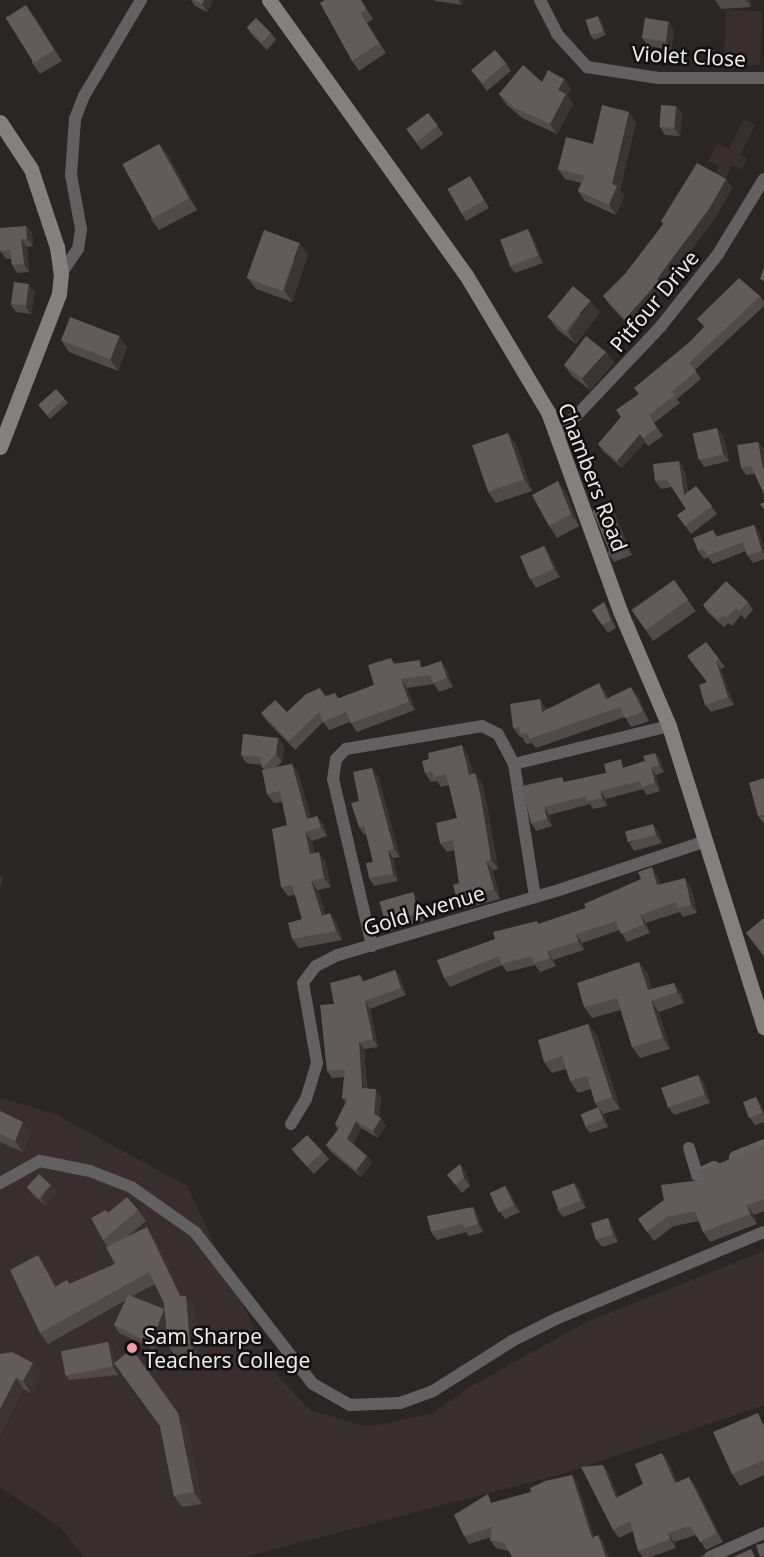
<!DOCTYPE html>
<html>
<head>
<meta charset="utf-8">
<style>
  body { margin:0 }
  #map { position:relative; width:764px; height:1557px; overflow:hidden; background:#2a2626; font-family:"Noto Sans",sans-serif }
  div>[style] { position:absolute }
  .built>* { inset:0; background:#392e2f; transform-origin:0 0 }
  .street>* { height:12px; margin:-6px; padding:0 6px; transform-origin:6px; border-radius:6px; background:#626060 }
  .secondary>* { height:15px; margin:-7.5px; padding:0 7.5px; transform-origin:7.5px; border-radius:7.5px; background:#848080 }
  .wall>* { inset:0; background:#504a4b; transform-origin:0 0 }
  .shaded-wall>* { inset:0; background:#3a3435 }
  .building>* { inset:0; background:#615b5c; transform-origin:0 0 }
  .dots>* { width:16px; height:16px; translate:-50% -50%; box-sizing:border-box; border:3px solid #110f10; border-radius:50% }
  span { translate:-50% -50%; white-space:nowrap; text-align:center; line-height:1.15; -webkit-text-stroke:5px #110f10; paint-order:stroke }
  .street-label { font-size:21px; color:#ece9e9 }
  .poi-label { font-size:21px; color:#ece9e9 }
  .left { translate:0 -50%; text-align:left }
</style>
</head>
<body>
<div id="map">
  <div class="built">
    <i style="left:726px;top:10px;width:36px;height:54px;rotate:2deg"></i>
    <i style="clip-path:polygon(744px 119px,755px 125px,740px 155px,747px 159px,742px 170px,732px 165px,725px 179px,715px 174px,719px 166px,708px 161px,717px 143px,729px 149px)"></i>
    <i style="clip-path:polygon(0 1098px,55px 1114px,187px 1186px,276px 1374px,310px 1410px,368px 1427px,431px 1414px,475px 1384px,586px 1322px,764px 1251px,764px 1405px,569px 1472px,245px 1557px,84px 1557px,61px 1528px,0 1487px)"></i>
  </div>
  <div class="street">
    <i style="left:540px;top:0;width:38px;rotate:63deg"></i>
    <i style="left:557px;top:34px;width:45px;rotate:47.7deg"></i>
    <i style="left:587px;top:67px;width:72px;rotate:8.8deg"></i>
    <i style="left:658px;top:78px;width:106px"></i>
    <i style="left:61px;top:274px;width:30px;rotate:-56deg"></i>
    <i style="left:78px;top:249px;width:20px;rotate:-81deg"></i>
    <i style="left:81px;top:229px;width:55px;rotate:-100.5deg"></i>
    <i style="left:71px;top:175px;width:56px;rotate:-85.9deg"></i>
    <i style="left:75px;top:119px;width:25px;rotate:-69deg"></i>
    <i style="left:84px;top:96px;width:112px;rotate:-59.3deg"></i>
    <i style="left:558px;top:435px;width:150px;rotate:-46.6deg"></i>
    <i style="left:661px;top:326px;width:92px;rotate:-51.6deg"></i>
    <i style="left:718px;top:254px;width:88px;rotate:-58.5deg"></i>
    <i style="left:514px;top:764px;width:160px;rotate:-13.8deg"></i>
    <i style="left:372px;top:946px;width:171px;rotate:-103.1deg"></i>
    <i style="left:333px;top:779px;width:20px;rotate:-81deg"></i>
    <i style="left:336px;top:759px;width:14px;rotate:-45deg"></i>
    <i style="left:346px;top:749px;width:138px;rotate:-9.6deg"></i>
    <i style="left:482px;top:726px;width:18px;rotate:27deg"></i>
    <i style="left:498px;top:734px;width:34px;rotate:62deg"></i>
    <i style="left:514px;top:764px;width:135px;rotate:81deg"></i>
    <i style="left:291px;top:1124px;width:29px;rotate:-59deg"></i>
    <i style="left:306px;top:1099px;width:38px;rotate:-73deg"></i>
    <i style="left:317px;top:1063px;width:81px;rotate:-99.9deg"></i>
    <i style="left:303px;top:983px;width:21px;rotate:-53deg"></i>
    <i style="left:316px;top:966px;width:25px;rotate:-27deg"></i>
    <i style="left:338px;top:955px;width:234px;rotate:-16.4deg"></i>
    <i style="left:562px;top:889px;width:152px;rotate:-18.4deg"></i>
    <i style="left:689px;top:1148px;width:28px;rotate:73deg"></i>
    <i style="left:697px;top:1175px;width:19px;rotate:-25deg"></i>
    <i style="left:735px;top:1157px;width:31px;rotate:-22deg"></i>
    <i style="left:0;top:1183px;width:46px;rotate:-28.8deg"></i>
    <i style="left:40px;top:1161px;width:51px;rotate:11.3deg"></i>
    <i style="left:90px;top:1171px;width:44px;rotate:21.3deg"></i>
    <i style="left:131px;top:1187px;width:78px;rotate:35.1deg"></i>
    <i style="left:195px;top:1232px;width:192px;rotate:52.2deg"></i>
    <i style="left:313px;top:1384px;width:43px;rotate:29.6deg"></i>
    <i style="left:350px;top:1405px;width:50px;rotate:-2.3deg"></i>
    <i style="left:400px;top:1403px;width:35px;rotate:-20deg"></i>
    <i style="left:433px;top:1391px;width:93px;rotate:-32.3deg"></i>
    <i style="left:512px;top:1341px;width:51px;rotate:-26.6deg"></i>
    <i style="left:558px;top:1318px;width:223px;rotate:-22.7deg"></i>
    <i style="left:710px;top:1557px;width:59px;rotate:-24deg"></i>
  </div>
  <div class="secondary">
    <i style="left:269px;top:0;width:338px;rotate:54.4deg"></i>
    <i style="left:466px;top:275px;width:160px;rotate:59.1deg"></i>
    <i style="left:548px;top:412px;width:212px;rotate:70.1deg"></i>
    <i style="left:620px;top:611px;width:125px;rotate:66.9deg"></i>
    <i style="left:669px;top:726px;width:316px;rotate:72.5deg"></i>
    <i style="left:0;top:122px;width:56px;rotate:56.6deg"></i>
    <i style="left:31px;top:169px;width:82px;rotate:71.6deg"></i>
    <i style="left:57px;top:247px;width:27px;rotate:82deg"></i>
    <i style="left:61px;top:274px;width:20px;rotate:96deg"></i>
    <i style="left:59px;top:294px;width:164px;rotate:111.1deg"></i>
  </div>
  <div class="wall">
    <i style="clip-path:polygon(191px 0,213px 0,207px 12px,195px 6px)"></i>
    <i style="clip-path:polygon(361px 0,373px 19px,367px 23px,386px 53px,359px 71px,352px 61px)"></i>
    <i style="clip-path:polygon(434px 0,463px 0,462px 5px,435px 1px)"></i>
    <i style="clip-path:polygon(715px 0,751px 0,751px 7px,721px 9px)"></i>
    <i style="clip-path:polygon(34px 16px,62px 61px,40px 74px,32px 63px)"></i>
    <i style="clip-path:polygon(601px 20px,606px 35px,594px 40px,591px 36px)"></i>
    <i style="clip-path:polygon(247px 28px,271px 33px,276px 40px,267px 50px,252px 35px)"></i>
    <i style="clip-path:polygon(674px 30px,671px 50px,648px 46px,642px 38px)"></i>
    <i style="clip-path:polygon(506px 63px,511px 71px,487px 91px,471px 70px)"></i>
    <i style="clip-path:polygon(564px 79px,571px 89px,567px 96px,573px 104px,557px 134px,522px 118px,506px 104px,499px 94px,542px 82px)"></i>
    <i style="clip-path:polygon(676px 106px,682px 114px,680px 136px,665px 135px,660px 127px)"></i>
    <i style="left:428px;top:113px;width:26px;height:27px;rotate:54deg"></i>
    <i style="clip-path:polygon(636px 122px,620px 190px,624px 196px,616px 215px,585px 201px,578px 191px,581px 183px,565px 179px,558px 169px,593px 144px)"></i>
    <i style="clip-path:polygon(159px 144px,168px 155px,197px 210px,159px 230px,151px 219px)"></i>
    <i style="clip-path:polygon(726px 179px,732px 188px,715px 218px,663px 287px,665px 289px,631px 328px,609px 304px,603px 296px,625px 274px,663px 225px,661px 221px)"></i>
    <i style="clip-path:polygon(475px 184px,489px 208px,466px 221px,461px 213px)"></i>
    <i style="clip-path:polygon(26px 226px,32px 233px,33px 246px,27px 247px,29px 272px,17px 273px,12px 265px,11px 259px,6px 259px,0 251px)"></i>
    <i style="clip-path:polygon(533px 237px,543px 263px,515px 273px,509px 265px)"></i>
    <i style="clip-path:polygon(308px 254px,292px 302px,256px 289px,248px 278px)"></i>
    <i style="clip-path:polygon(35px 292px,31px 314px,16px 312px,10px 304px)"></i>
    <i style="clip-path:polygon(760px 296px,764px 302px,764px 306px,695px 370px,701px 379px,677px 399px,680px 403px,654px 423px,663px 436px,648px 446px,645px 442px,622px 468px,603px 451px,598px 444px,621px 417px,639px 394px,704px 327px,697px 319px)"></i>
    <i style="clip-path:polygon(600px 312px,576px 344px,557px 329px,549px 318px)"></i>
    <i style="clip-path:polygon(61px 340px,127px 347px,118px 371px,69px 352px)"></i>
    <i style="clip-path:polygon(606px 352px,614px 363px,590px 390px,572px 376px,564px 365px)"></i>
    <i style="clip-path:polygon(65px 399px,68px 403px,50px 419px,39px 406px)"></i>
    <i style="clip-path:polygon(723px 435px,729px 461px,704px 467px,699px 459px)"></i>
    <i style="clip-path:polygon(758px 442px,764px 450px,754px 474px,746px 475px,741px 468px)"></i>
    <i style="clip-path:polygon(516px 444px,532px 491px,496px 503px,488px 492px)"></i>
    <i style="clip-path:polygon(684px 469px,688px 492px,696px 486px,717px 514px,691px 534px,677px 515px,686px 509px,672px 487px,661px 489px,655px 481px)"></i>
    <i style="clip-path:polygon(566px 492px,579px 526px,557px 538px,549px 526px)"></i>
    <i style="clip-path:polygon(614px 512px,632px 555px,614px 562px,608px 554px)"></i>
    <i style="clip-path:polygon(754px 525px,759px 533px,764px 547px,764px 559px,753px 563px,747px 555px,746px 551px,713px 564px,708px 557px,704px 559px,698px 551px,713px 530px,717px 536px)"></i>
    <i style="clip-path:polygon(544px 546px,549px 554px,560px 577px,536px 588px,531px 580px)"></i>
    <i style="left:674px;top:580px;width:38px;height:52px;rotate:55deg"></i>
    <i style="clip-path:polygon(748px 602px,753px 610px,745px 619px,741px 615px,732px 626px,728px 623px,724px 627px,708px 613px,703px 605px)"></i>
    <i style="clip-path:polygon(592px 610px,609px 610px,616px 628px,608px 633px)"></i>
    <i style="clip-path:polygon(706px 642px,725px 667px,721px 669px,734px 705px,711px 712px,705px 705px,707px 682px)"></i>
    <i style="clip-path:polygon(391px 658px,395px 664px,425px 667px,441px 661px,447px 670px,453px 687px,439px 692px,434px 684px,407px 688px,415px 710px,357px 732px,350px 722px,329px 730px,323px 722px,295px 750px,267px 721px,261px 713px,287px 712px,320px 688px,326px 696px,335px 693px,339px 698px,374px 685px)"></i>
    <i style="clip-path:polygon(606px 692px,608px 698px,638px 696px,649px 721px,641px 724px,631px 727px,625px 717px,536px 748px,532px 743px,526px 744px,522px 737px,520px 737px,513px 728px,540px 699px,546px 709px)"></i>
    <i style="clip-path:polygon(284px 746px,282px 762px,276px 767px,292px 764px,298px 773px,311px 818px,317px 816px,324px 825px,327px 836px,312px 841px,314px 853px,325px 861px,331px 887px,318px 890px,325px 915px,337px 923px,342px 940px,299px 948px,292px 939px,302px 919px,295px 895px,288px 896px,281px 887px,287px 825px,282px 802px,274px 803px,267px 794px,264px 770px,262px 765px,246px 763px,241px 755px)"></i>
    <i style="clip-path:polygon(655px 753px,661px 761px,664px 772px,656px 775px,660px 791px,647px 795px,643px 789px,606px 799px,607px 806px,593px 809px,590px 804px,549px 815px,552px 826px,536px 831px,531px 823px,522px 786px,566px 782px,606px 773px,645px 761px)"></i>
    <i style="clip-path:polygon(468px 755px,473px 774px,475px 773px,482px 783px,487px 806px,498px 869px,493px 870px,500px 899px,464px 909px,457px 900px,459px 883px,454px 850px,447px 852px,440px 843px,457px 818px,449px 785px,441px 787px,437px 781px,431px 782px,425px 773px)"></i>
    <i style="clip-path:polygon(378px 776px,400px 857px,393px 858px,398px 881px,374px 886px,369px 878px,373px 862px,366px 834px,364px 835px,359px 827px,359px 801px)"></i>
    <i style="clip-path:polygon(764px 778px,764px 824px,758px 816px)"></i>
    <i style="clip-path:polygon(658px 831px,662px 843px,634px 851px,629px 843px)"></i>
    <i style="clip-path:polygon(658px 876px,660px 884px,691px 887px,697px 913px,683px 917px,680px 912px,646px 923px,650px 933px,627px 942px,620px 930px,582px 943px,584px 950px,553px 960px,556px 966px,540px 972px,535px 965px,507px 972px,502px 965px,450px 987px,444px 978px,495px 939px,586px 908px)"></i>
    <i style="clip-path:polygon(413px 892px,418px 900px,424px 921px,390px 931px,385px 923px)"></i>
    <i style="clip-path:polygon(764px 918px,764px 957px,746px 933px)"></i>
    <i style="clip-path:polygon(395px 970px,400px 977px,406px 995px,370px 1009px,378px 1047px,364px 1049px,367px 1088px,381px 1097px,379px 1118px,386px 1125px,378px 1138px,361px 1128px,353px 1144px,367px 1156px,372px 1163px,361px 1177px,331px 1152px,326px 1145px,338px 1130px,335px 1124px,346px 1103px,342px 1098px,344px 1077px,332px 1078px,327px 1071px,360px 975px,364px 981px)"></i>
    <i style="clip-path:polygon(647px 972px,652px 989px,674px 983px,682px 994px,684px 1003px,659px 1012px,670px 1049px,640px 1058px,632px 1047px,621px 1010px,592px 1018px,584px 1007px)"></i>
    <i style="clip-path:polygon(588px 1024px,597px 1036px,620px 1109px,603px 1114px,595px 1103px,591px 1089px,578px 1093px,570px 1081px,566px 1069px,552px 1073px,544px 1062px)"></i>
    <i style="clip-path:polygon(698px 1075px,704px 1083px,710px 1103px,674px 1115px,668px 1107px)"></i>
    <i style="clip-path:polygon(756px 1097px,761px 1105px,764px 1111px,764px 1122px,755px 1125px,750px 1118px)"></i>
    <i style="clip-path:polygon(598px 1107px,604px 1115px,608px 1127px,590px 1133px,585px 1126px)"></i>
    <i style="clip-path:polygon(0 1111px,31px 1133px,23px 1152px,0 1142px)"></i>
    <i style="clip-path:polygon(764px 1145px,764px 1211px,754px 1215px,757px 1224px,710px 1242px,703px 1232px,699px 1221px,674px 1226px,654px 1241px,638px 1219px,701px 1180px)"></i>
    <i style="clip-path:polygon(292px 1150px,323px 1152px,329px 1159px,314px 1174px,298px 1157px)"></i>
    <i style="clip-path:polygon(460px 1164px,466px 1172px,470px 1186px,462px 1193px,447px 1175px)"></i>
    <i style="clip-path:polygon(574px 1183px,580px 1190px,586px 1208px,563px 1217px,557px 1209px)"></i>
    <i style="clip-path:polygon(51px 1185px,57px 1192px,46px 1206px,34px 1196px,28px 1188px)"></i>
    <i style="clip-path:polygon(505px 1186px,510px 1193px,520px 1212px,505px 1219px,500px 1212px)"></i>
    <i style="clip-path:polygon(evenodd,138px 1210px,146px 1221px,127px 1237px,154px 1238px,182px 1296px,194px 1307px,198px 1355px,176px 1357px,168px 1346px,166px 1327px,157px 1351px,119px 1333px,114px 1325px,126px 1300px,48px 1344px,40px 1333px,45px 1266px,56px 1286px,67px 1280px,70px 1284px,115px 1264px,107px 1246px,103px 1240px,108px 1212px,138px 1210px,155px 1284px,164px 1303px,164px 1309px,132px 1296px,155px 1284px)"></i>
    <i style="clip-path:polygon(478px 1215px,483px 1232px,469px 1236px,466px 1232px,437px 1240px,431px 1232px)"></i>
    <i style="clip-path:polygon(613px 1226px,618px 1242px,602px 1247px,596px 1239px)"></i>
    <i style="clip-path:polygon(113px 1349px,115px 1362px,187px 1424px,202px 1504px,182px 1507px,174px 1496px,160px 1426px,116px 1366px,118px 1375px,69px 1380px,64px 1372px)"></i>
    <i style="clip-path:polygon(0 1354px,41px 1374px,31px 1393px,24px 1389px,1px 1434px,0 1434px)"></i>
    <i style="clip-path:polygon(764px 1422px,764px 1475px,740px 1486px,732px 1474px)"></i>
    <i style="clip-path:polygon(668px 1461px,677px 1482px,695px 1485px,723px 1542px,706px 1550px,696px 1535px,674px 1542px,676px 1548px,651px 1557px,643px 1557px,638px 1551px,633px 1531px,619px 1538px,613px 1530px,603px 1465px,609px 1474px,618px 1497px,643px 1484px)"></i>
    <i style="clip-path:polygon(572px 1475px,577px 1483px,594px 1537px,598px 1535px,604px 1543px,508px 1551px,496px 1548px,490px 1540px,491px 1537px,469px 1544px,464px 1536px,493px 1503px,531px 1492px)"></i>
  </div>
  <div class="shaded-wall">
    <i style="clip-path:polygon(204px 0,213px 0,207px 12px,202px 4px)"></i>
    <i style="clip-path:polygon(458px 0,463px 0,462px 5px)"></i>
    <i style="clip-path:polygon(746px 0,751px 0,751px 7px)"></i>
    <i style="clip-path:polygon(26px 5px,34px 16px,62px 61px,54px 50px)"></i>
    <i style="clip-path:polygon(598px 16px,601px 20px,606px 35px,603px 31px)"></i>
    <i style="clip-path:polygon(669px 22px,674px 30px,671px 50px,666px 42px)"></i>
    <i style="clip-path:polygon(564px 79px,571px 89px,567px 96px,573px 104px,557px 134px,550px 124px,558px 90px)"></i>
    <i style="clip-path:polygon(676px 106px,682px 114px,680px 136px,674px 128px)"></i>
    <i style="clip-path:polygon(629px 112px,636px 122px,620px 190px,624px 196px,616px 215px,609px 205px,612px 184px)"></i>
    <i style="clip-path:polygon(159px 144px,168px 155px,197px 210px,189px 198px)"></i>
    <i style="clip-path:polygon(726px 179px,732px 188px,715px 218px,663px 287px,665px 289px,631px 328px,625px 319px,657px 279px)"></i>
    <i style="clip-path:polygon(26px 226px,32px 233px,33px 246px,27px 239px)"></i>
    <i style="clip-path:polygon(528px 229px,533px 237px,543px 263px,538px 255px)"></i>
    <i style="clip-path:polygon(21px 239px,27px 247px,29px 272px,24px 264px)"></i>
    <i style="clip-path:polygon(300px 243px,308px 254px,292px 302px,284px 290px)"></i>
    <i style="clip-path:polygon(29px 284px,35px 292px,31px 314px,26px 307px)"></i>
    <i style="clip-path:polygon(591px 301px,600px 312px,576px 344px,568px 332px)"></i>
    <i style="clip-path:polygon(119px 336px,127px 347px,118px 371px,110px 359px)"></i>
    <i style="clip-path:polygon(606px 352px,614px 363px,590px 390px,582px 378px)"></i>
    <i style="clip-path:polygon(717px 428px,723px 435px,729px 461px,723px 454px)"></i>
    <i style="clip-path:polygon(508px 433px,516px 444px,532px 491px,524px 479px)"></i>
    <i style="clip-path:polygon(640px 434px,645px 442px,622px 468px,617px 461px)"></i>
    <i style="clip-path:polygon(758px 442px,764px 450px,764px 471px,763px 469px)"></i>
    <i style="clip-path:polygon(679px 461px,684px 469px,689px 503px,684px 495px)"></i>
    <i style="clip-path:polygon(558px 481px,566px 492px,579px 526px,571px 514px)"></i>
    <i style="clip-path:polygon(608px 504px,614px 512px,632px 555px,626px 547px)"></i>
    <i style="clip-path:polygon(754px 525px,759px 533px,764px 547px,764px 553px,762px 551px)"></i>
    <i style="clip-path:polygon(544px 546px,549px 554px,560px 577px,554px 569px)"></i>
    <i style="clip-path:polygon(604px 602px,609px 610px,616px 628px,611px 620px)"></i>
    <i style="clip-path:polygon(441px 661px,447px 670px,453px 687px,447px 678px)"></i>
    <i style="clip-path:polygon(716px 661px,721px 669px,734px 705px,728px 697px)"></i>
    <i style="clip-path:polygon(401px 679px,407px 688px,415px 710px,409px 702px)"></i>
    <i style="clip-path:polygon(599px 683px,606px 692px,612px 708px,606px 699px)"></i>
    <i style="clip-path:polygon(631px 687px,638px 696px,649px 721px,643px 711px)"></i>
    <i style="clip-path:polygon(540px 699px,546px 708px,548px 721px,542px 712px)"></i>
    <i style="clip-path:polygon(278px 738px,284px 746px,282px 762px,276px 754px)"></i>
    <i style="clip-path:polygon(462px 745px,468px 755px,475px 784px,469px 775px)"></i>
    <i style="clip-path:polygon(655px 753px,661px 761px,664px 772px,659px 765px)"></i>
    <i style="clip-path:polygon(292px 764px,298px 773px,314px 828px,307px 819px)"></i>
    <i style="clip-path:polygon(651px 767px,656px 775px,660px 791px,655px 783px)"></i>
    <i style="clip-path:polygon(372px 768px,378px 776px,400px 857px,394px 849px)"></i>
    <i style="clip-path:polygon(475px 773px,482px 783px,487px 806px,498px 869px,491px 860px)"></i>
    <i style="clip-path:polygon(600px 791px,606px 799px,607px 806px,602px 798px)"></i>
    <i style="clip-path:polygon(544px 807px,549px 815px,552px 826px,547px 819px)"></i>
    <i style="clip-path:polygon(317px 816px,324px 825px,327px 836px,321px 827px)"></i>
    <i style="clip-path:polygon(653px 824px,658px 831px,662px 843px,656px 835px)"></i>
    <i style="clip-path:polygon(305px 832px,312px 841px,317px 863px,310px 854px)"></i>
    <i style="clip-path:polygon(388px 850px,393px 858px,398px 881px,393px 874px)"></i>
    <i style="clip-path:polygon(319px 852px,325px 861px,331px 887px,324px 878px)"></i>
    <i style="clip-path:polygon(486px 861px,493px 870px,500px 899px,494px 889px)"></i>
    <i style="clip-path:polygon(652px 867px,658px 876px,663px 893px,657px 885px)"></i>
    <i style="clip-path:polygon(0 874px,4px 879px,0 888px)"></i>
    <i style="clip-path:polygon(685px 878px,691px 887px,697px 913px,691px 905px)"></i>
    <i style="clip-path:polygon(311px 881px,318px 890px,329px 925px,322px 916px)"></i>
    <i style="clip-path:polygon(413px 892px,418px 900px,424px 921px,419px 913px)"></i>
    <i style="clip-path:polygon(330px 913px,337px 923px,342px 940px,336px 931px)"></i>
    <i style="clip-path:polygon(640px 915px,646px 923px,650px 933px,644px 924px)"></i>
    <i style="clip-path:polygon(576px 934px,582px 943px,584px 950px,578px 941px)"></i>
    <i style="clip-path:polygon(547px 951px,553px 960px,556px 966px,550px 958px)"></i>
    <i style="clip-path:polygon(639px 962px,647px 972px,655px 999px,648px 990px)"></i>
    <i style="clip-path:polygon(395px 970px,400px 977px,406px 995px,401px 988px)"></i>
    <i style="clip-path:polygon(674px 983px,682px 994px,684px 1003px,677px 992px)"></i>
    <i style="clip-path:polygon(365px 1001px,370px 1009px,378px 1047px,373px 1039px)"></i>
    <i style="clip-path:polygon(651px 1001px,659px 1012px,670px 1049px,663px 1038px)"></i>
    <i style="clip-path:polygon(588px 1024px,597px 1036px,620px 1109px,612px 1097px)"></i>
    <i style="clip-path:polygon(359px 1042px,364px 1049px,367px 1095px,362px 1088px)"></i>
    <i style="clip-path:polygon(698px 1075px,704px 1083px,710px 1103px,705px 1095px)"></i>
    <i style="clip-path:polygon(376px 1089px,381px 1097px,379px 1121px,381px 1118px,386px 1125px,378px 1138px,373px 1131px)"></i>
    <i style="clip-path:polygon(756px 1097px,761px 1105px,764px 1111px,764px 1115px)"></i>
    <i style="clip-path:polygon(598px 1107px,604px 1115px,608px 1127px,603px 1119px)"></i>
    <i style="clip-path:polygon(356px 1121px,361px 1128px,352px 1147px,347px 1139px)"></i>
    <i style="clip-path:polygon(23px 1122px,31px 1133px,23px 1152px,15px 1141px)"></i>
    <i style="clip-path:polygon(367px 1156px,372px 1163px,361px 1177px,356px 1170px)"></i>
    <i style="clip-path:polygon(460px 1164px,466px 1172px,470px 1186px,464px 1178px)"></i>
    <i style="clip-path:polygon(574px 1183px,580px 1190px,586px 1208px,581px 1201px)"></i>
    <i style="clip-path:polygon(51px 1185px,57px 1192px,46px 1206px,41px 1198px)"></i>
    <i style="clip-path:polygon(505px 1186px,510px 1193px,520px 1212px,514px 1205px)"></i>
    <i style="clip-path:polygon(747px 1205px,754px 1215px,757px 1224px,750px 1214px)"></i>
    <i style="clip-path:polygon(473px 1207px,478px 1215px,483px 1232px,478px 1224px)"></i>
    <i style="clip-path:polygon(608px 1218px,613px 1226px,618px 1242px,613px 1234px)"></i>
    <i style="clip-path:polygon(147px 1227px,154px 1238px,187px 1305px,186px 1296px,194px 1307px,198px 1355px,190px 1344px,180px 1296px)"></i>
    <i style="clip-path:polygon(38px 1255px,45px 1266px,62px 1298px,55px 1287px)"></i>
    <i style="clip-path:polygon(164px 1309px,170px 1317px,157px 1351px,151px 1344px)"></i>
    <i style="clip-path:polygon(108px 1342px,113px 1349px,118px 1375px,113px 1367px)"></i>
    <i style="clip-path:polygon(33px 1363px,41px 1374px,31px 1393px,23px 1381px)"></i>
    <i style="clip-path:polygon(16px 1378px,24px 1389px,1px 1434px,0 1433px,0 1409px)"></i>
    <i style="clip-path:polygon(178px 1413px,187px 1424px,202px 1504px,194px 1492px)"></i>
    <i style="clip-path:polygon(662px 1453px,668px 1461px,681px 1491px,675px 1483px)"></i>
    <i style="clip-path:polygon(603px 1465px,609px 1474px,622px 1507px,616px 1498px)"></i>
    <i style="clip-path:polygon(572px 1475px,577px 1483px,597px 1545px,592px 1538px)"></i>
    <i style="clip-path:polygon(689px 1477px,695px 1485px,723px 1542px,717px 1533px)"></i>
    <i style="clip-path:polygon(668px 1533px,674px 1542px,676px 1548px,670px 1539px)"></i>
    <i style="clip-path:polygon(598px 1535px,604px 1543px,609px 1557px,606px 1557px)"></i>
  </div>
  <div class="building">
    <i style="clip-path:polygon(193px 0,204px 0,202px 4px)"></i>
    <i style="clip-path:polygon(325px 0,361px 0,366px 9px,360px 13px,379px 43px,352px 61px,320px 3px)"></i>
    <i style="left:26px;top:5px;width:53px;height:24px;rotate:58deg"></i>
    <i style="left:598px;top:16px;width:16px;height:13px;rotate:72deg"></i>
    <i style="left:256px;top:18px;width:21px;height:13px;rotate:45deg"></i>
    <i style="left:645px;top:18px;width:24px;height:20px;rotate:9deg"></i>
    <i style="left:495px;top:50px;width:17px;height:31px;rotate:50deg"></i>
    <i style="clip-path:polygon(523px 65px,542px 82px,548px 70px,564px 79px,558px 90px,566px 94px,550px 124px,515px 108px,499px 94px)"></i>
    <i style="clip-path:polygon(602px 105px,629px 112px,612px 184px,617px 186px,609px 205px,578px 191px,585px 176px,558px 169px,566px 137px,593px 144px)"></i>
    <i style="left:661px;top:105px;width:15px;height:22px;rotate:4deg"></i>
    <i style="left:428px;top:113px;width:16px;height:27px;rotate:52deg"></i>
    <i style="left:159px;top:144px;width:62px;height:42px;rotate:61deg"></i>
    <i style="clip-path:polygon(697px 163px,726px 179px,709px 209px,657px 279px,659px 281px,625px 319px,603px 296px,625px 274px,664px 223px,661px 221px)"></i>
    <i style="left:470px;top:176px;width:28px;height:26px;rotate:60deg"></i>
    <i style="clip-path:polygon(26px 226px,27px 239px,21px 239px,24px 264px,12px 265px,10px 250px,0 251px,0 228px)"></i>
    <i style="left:528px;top:229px;width:28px;height:30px;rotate:69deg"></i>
    <i style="left:264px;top:230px;width:38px;height:51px;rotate:20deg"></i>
    <i style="clip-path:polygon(764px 267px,764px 281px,760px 279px)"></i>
    <i style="clip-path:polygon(739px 278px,760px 296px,689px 363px,696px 371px,672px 392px,675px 395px,649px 415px,657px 428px,643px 438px,640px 434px,617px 461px,598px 444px,621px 417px,616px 410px,639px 394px,634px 388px,692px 340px,705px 326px,697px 319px)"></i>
    <i style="left:14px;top:282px;width:15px;height:22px;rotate:8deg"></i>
    <i style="left:573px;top:286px;width:23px;height:40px;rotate:40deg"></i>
    <i style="left:70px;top:317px;width:53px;height:25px;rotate:21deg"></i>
    <i style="clip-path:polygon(586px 336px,606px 352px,582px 378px,564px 365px)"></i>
    <i style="left:56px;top:389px;width:13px;height:24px;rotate:48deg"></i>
    <i style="left:717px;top:428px;width:27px;height:25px;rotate:77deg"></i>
    <i style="left:508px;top:433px;width:49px;height:38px;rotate:71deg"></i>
    <i style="clip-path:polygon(758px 442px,763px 469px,764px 469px,764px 494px,751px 466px,741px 468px,737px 445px)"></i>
    <i style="clip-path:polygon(679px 461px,684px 495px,696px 486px,712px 506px,685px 526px,677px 515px,686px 509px,667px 480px,655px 481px,653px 464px)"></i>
    <i style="clip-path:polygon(558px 481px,571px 514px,549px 526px,532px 495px)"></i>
    <i style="clip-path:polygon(764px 502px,764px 509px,760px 504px)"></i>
    <i style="left:608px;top:504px;width:47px;height:17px;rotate:67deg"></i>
    <i style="clip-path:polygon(754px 525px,762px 551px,747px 555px,743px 542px,707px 556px,704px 549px,698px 551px,693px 538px,713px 530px,716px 537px)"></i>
    <i style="left:544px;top:546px;width:25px;height:26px;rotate:67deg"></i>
    <i style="left:674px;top:580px;width:24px;height:52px;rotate:54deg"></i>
    <i style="clip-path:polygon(726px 581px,748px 602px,739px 611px,736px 608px,726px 618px,723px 615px,718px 620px,703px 605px)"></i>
    <i style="clip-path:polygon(604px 602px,611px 620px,602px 625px,592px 610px)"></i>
    <i style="clip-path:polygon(706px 642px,719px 659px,716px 661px,728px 697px,705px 705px,699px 685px,707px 682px,687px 656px)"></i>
    <i style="clip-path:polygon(391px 658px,393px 664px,420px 660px,421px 668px,441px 661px,447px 678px,433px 683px,430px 675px,401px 679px,409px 702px,351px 723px,346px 712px,323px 722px,319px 712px,289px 741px,261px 713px,275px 700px,287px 712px,306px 694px,320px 688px,324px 697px,335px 693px,337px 699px,374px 685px,368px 665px)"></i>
    <i style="clip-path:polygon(599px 683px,606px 699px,631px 687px,643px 711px,635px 715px,625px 718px,620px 707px,529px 739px,528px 733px,520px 734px,519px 727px,513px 728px,510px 704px,540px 699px,542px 712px)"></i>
    <i style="clip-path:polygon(243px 734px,278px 738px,276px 754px,262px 768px,260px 757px,241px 755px)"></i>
    <i style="clip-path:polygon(462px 745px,469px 775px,475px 773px,481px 797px,491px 860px,486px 861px,494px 889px,457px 900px,453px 885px,459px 883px,453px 840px,440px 843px,436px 823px,457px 818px,446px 774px,434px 777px,432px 771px,425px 773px,422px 761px,429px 759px,428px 753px)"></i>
    <i style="clip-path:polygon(655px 753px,659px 765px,651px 767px,655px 783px,642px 787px,640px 781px,600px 791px,602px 798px,587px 801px,586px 796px,544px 807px,547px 819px,531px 823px,522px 786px,562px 777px,564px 782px,606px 773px,604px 764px,621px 759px,623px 768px,645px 761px,643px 756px)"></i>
    <i style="clip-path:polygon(292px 764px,307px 819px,317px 816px,321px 827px,305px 832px,310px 854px,319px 852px,324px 878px,311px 881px,322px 916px,330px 913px,336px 931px,292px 939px,288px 923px,302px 919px,292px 885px,281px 887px,272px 829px,287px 825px,280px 791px,267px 794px,262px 770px)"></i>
    <i style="clip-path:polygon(372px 768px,394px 849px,388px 850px,393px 874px,369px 878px,366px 863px,373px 862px,364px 826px,359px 827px,351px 803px,359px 801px,353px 772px)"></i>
    <i style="clip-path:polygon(764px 778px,764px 814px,758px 816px,749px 783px)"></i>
    <i style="left:653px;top:824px;width:11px;height:29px;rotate:75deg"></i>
    <i style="clip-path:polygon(652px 867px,657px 885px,685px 878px,691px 905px,677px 908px,676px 902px,640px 915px,644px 924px,621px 934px,616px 921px,576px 934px,578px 941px,547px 951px,550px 958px,534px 963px,531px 956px,501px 964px,499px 956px,444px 978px,437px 960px,495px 939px,493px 932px,537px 921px,538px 924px,586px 908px,584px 904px,641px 879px,638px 872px)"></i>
    <i style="left:413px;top:892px;width:22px;height:35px;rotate:74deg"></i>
    <i style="clip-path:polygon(764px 918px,764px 955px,746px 933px)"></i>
    <i style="clip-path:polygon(639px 962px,648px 990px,674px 983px,677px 992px,651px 1001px,663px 1038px,632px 1047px,617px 998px,584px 1007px,577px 983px)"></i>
    <i style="clip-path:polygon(395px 970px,401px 988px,365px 1001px,373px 1039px,359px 1042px,362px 1088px,376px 1089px,374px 1114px,381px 1118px,373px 1131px,356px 1121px,347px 1139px,367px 1156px,356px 1170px,326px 1145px,340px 1127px,335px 1124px,348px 1098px,342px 1098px,345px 1070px,327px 1071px,320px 1005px,334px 1004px,330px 983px,360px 975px,362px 982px)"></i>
    <i style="clip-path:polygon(588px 1024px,612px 1097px,595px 1103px,587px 1076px,570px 1081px,562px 1056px,544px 1062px,538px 1040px)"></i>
    <i style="left:698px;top:1075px;width:21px;height:39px;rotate:71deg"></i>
    <i style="left:756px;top:1097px;width:17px;height:14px;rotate:69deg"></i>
    <i style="left:598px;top:1107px;width:13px;height:19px;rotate:67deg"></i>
    <i style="clip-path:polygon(0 1111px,23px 1122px,15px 1141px,0 1134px)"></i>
    <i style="left:307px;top:1135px;width:23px;height:21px;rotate:47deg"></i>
    <i style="clip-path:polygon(764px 1145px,764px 1199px,747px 1205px,750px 1214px,703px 1232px,695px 1211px,667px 1217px,647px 1232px,638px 1219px,664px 1200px,661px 1185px,701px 1180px,698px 1172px)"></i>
    <i style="clip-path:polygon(460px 1164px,464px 1178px,456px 1185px,447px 1175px)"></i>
    <i style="left:39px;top:1174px;width:16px;height:18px;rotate:43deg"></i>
    <i style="left:574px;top:1183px;width:19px;height:24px;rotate:69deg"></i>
    <i style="left:505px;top:1186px;width:21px;height:17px;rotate:65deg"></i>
    <i style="clip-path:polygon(127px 1197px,138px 1210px,103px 1240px,91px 1218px,106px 1210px,108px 1213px)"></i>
    <i style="clip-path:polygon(473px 1207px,478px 1224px,464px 1228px,463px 1224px,431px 1232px,427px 1216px)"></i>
    <i style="left:608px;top:1218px;width:17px;height:18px;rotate:73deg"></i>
    <i style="clip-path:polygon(147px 1227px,180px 1296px,186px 1296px,190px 1344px,168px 1346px,164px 1303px,149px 1272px,40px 1333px,10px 1270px,38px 1255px,55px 1287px,67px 1280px,69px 1284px,115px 1264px,106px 1247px)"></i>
    <i style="clip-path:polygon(128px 1295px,164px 1309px,151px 1344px,114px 1325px)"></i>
    <i style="left:108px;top:1342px;width:25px;height:48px;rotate:79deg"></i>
    <i style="clip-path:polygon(132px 1349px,178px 1413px,194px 1492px,174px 1496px,160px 1426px,114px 1363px)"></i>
    <i style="clip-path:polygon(12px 1352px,33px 1363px,23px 1381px,16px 1378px,0 1409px,0 1354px)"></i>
    <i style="clip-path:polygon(758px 1413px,764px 1427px,764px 1460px,732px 1474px,713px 1432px)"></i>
    <i style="clip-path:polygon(662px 1453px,675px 1483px,689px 1477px,717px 1533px,700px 1542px,690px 1526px,668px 1533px,670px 1539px,638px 1551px,630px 1521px,613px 1530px,581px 1467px,603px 1465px,616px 1498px,643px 1484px,635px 1464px)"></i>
    <i style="clip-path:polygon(572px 1475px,592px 1538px,598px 1535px,606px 1557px,512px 1557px,504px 1543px,490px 1540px,492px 1527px,464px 1536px,454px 1515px,488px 1494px,491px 1503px,531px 1492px,530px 1488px,545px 1481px)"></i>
    <i style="clip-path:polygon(764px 1543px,764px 1556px,760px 1557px,756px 1545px)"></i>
    <i style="clip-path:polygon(751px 1549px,755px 1557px,733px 1557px)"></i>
    <i style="clip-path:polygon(713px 1552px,715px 1557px,700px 1557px)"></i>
  </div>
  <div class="dots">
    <i style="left:132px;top:1348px;background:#f49aa6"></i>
  </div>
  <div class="street-label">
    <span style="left:689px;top:56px;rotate:3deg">Violet Close</span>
    <span style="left:654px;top:301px;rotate:-50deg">Pitfour Drive</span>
    <span style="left:593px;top:477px;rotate:69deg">Chambers Road</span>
    <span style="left:424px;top:910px;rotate:-17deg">Gold Avenue</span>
  </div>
  <div class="poi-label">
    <span class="left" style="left:144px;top:1348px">Sam Sharpe<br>Teachers College</span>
  </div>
</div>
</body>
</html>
